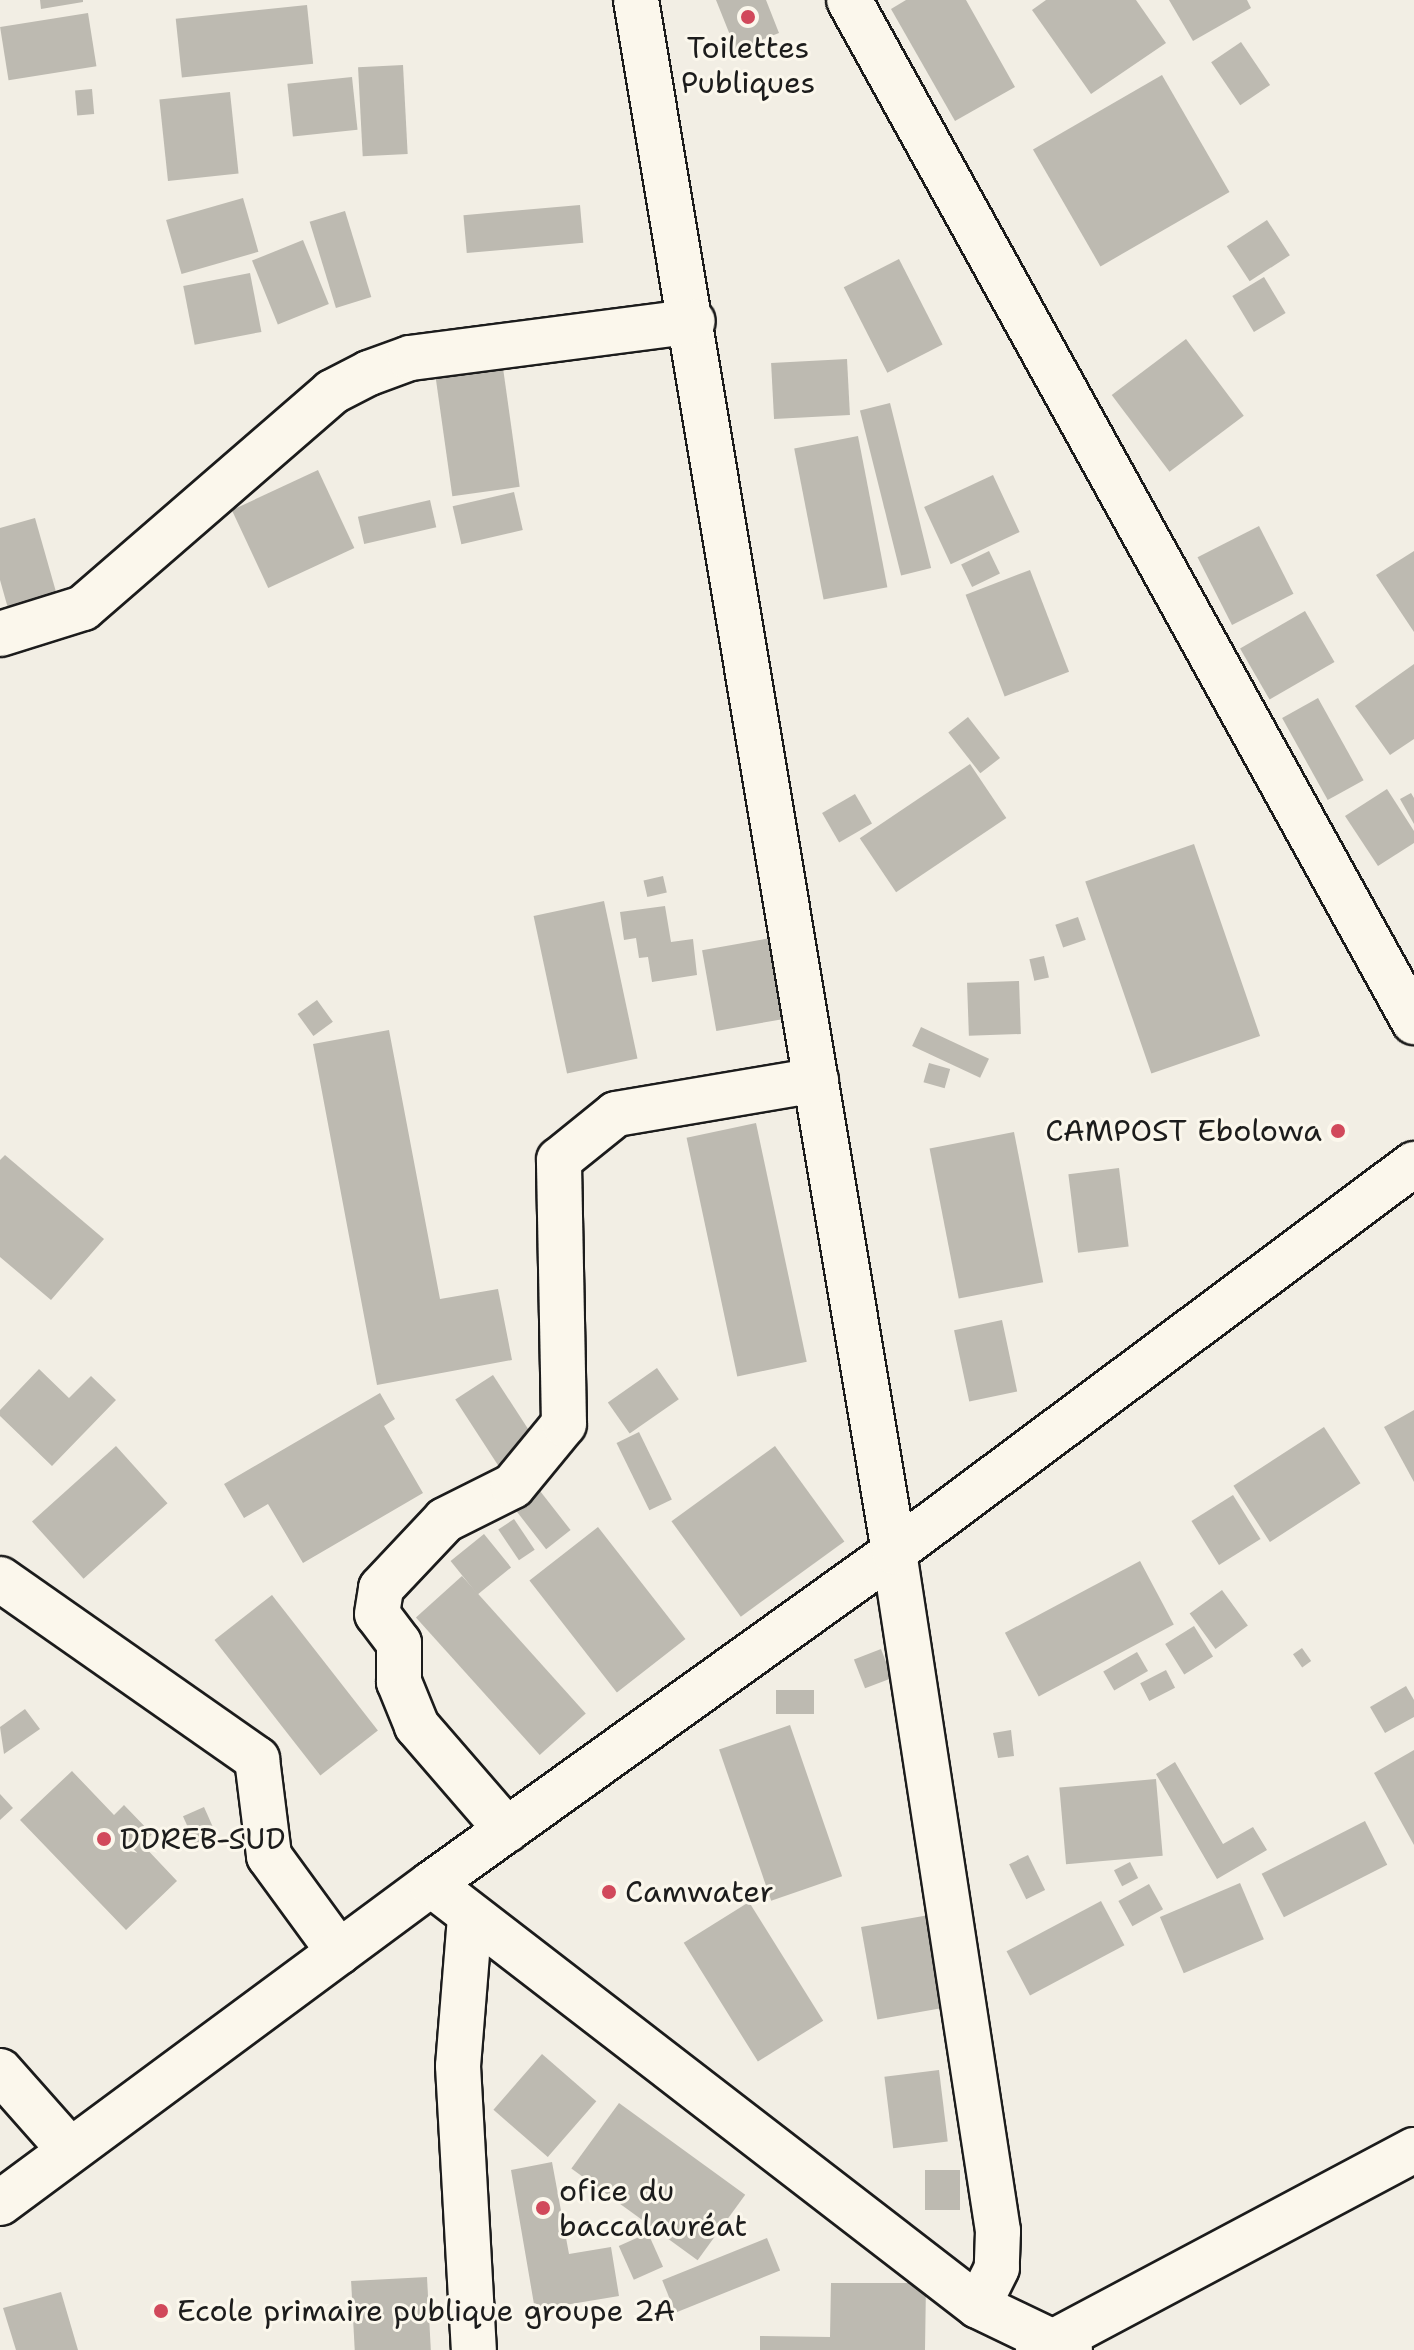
<!DOCTYPE html>
<html>
<head>
<meta charset="utf-8">
<style>
  body { margin:0 }
  #map { position:relative; width:1414px; height:2350px; overflow:hidden; background:#f2eee4; font-family:"Shantell Sans",sans-serif }
  div>[style] { position:absolute }
  .building>* { inset:0; background:#bdbab1; transform-origin:0 0 }
  .roads { filter:drop-shadow(2px 0 #1c1c1c) drop-shadow(-2px 0 #1c1c1c) drop-shadow(0 2px #1c1c1c) drop-shadow(0 -2px #1c1c1c) }
  .minor>* { height:44px; margin:-22px; padding:0 22px; transform-origin:22px; border-radius:22px; background:#fbf7ec }
  .major>* { height:44px; margin:-22px; padding:0 22px; transform-origin:22px; border-radius:22px; background:#fbf7ec }
  .dots>* { width:22px; height:22px; translate:-50% -50%; box-sizing:border-box; border:4px solid #fbf7ec; border-radius:50% }
  span { translate:-50% -50%; white-space:nowrap; text-align:center; line-height:1.15; -webkit-text-stroke:6px #fbf7ec; paint-order:stroke }
  .poi-label { font-size:30px; color:#1c1c1c }
  .right { translate:-100% -50%; text-align:right }
  .left { translate:0 -50%; text-align:left }
</style>
</head>
<body>
<div id="map">
  <div class="building">
    <i style="clip-path:polygon(40px 0,83px 0,83px 2px,41px 9px)"></i>
    <i style="clip-path:polygon(716px 0,766px 0,779px 33px,736px 50px)"></i>
    <i style="clip-path:polygon(906px 0,966px 0,1015px 87px,955px 121px,891px 9px)"></i>
    <i style="clip-path:polygon(1046px 0,1136px 0,1166px 43px,1091px 94px,1032px 10px)"></i>
    <i style="clip-path:polygon(1169px 0,1247px 0,1251px 8px,1193px 41px)"></i>
    <i style="left:307px;top:5px;width:59px;height:132px;rotate:84deg"></i>
    <i style="left:88px;top:13px;width:54px;height:89px;rotate:81deg"></i>
    <i style="left:1241px;top:42px;width:52px;height:36px;rotate:56deg"></i>
    <i style="left:403px;top:65px;width:89px;height:45px;rotate:87deg"></i>
    <i style="left:1162px;top:75px;width:135px;height:149px;rotate:60deg"></i>
    <i style="left:352px;top:77px;width:53px;height:65px;rotate:84deg"></i>
    <i style="left:92px;top:89px;width:25px;height:17px;rotate:85deg"></i>
    <i style="left:230px;top:92px;width:82px;height:71px;rotate:84deg"></i>
    <i style="left:243px;top:198px;width:56px;height:80px;rotate:74deg"></i>
    <i style="left:580px;top:205px;width:38px;height:117px;rotate:85deg"></i>
    <i style="left:345px;top:211px;width:90px;height:37px;rotate:73deg"></i>
    <i style="left:1267px;top:220px;width:42px;height:48px;rotate:57deg"></i>
    <i style="left:303px;top:240px;width:69px;height:55px;rotate:68deg"></i>
    <i style="left:899px;top:259px;width:96px;height:62px;rotate:63deg"></i>
    <i style="left:250px;top:273px;width:60px;height:68px;rotate:79deg"></i>
    <i style="left:1264px;top:277px;width:42px;height:37px;rotate:59deg"></i>
    <i style="left:1186px;top:339px;width:96px;height:93px;rotate:53deg"></i>
    <i style="left:847px;top:359px;width:56px;height:76px;rotate:87deg"></i>
    <i style="left:503px;top:368px;width:120px;height:68px;rotate:82deg"></i>
    <i style="left:890px;top:403px;width:170px;height:31px;rotate:76deg"></i>
    <i style="left:858px;top:436px;width:154px;height:65px;rotate:79deg"></i>
    <i style="left:318px;top:470px;width:86px;height:95px;rotate:65deg"></i>
    <i style="left:993px;top:475px;width:63px;height:76px;rotate:65deg"></i>
    <i style="left:514px;top:492px;width:39px;height:63px;rotate:77deg"></i>
    <i style="left:430px;top:500px;width:28px;height:74px;rotate:77deg"></i>
    <i style="clip-path:polygon(35px 518px,62px 613px,13px 626px,0 580px,0 528px)"></i>
    <i style="left:1259px;top:526px;width:76px;height:69px;rotate:63deg"></i>
    <i style="left:989px;top:551px;width:25px;height:31px;rotate:64deg"></i>
    <i style="clip-path:polygon(1414px 551px,1414px 632px,1376px 575px)"></i>
    <i style="left:1030px;top:570px;width:109px;height:69px;rotate:69deg"></i>
    <i style="left:1305px;top:611px;width:59px;height:75px;rotate:60deg"></i>
    <i style="clip-path:polygon(1414px 664px,1414px 739px,1390px 755px,1355px 706px)"></i>
    <i style="left:1318px;top:698px;width:94px;height:41px;rotate:61deg"></i>
    <i style="left:968px;top:717px;width:52px;height:25px;rotate:52deg"></i>
    <i style="left:970px;top:764px;width:65px;height:133px;rotate:56deg"></i>
    <i style="clip-path:polygon(1387px 789px,1414px 831px,1414px 843px,1378px 866px,1345px 816px)"></i>
    <i style="clip-path:polygon(1411px 793px,1414px 798px,1414px 824px,1400px 799px)"></i>
    <i style="left:855px;top:794px;width:34px;height:38px;rotate:60deg"></i>
    <i style="left:1194px;top:844px;width:203px;height:115px;rotate:71deg"></i>
    <i style="left:663px;top:876px;width:17px;height:20px;rotate:77deg"></i>
    <i style="left:604px;top:901px;width:161px;height:72px;rotate:78deg"></i>
    <i style="clip-path:polygon(665px 906px,671px 942px,693px 939px,697px 975px,652px 982px,648px 957px,639px 958px,636px 938px,624px 940px,620px 912px)"></i>
    <i style="left:1078px;top:917px;width:24px;height:24px;rotate:71deg"></i>
    <i style="left:771px;top:938px;width:82px;height:70px;rotate:80deg"></i>
    <i style="left:1044px;top:956px;width:22px;height:15px;rotate:77deg"></i>
    <i style="left:1019px;top:981px;width:53px;height:52px;rotate:88deg"></i>
    <i style="left:317px;top:1000px;width:27px;height:24px;rotate:54deg"></i>
    <i style="left:921px;top:1027px;width:75px;height:21px;rotate:25deg"></i>
    <i style="clip-path:polygon(389px 1030px,440px 1299px,498px 1289px,512px 1360px,377px 1385px,313px 1044px)"></i>
    <i style="left:929px;top:1063px;width:22px;height:20px;rotate:16deg"></i>
    <i style="left:756px;top:1123px;width:244px;height:71px;rotate:78deg"></i>
    <i style="left:1014px;top:1132px;width:153px;height:86px;rotate:79deg"></i>
    <i style="clip-path:polygon(5px 1155px,104px 1239px,51px 1300px,0 1257px,0 1160px)"></i>
    <i style="left:1119px;top:1168px;width:79px;height:51px;rotate:83deg"></i>
    <i style="left:1002px;top:1320px;width:73px;height:49px;rotate:78deg"></i>
    <i style="left:657px;top:1368px;width:38px;height:60px;rotate:55deg"></i>
    <i style="clip-path:polygon(39px 1369px,69px 1398px,91px 1376px,116px 1400px,52px 1466px,0 1416px,0 1410px)"></i>
    <i style="left:493px;top:1375px;width:80px;height:45px;rotate:57deg"></i>
    <i style="clip-path:polygon(380px 1393px,395px 1419px,384px 1426px,423px 1493px,303px 1563px,268px 1504px,244px 1518px,224px 1484px)"></i>
    <i style="clip-path:polygon(1414px 1410px,1414px 1482px,1384px 1427px)"></i>
    <i style="left:1324px;top:1427px;width:67px;height:108px;rotate:57deg"></i>
    <i style="left:639px;top:1432px;width:75px;height:25px;rotate:64deg"></i>
    <i style="left:116px;top:1446px;width:77px;height:113px;rotate:48deg"></i>
    <i style="left:775px;top:1446px;width:118px;height:128px;rotate:54deg"></i>
    <i style="left:533px;top:1482px;width:61px;height:31px;rotate:52deg"></i>
    <i style="left:1233px;top:1495px;width:52px;height:49px;rotate:58deg"></i>
    <i style="left:514px;top:1519px;width:37px;height:19px;rotate:56deg"></i>
    <i style="left:598px;top:1527px;width:142px;height:87px;rotate:52deg"></i>
    <i style="left:484px;top:1534px;width:43px;height:43px;rotate:51deg"></i>
    <i style="left:1140px;top:1561px;width:72px;height:153px;rotate:62deg"></i>
    <i style="left:462px;top:1576px;width:185px;height:62px;rotate:48deg"></i>
    <i style="left:1222px;top:1590px;width:44px;height:40px;rotate:54deg"></i>
    <i style="left:272px;top:1595px;width:172px;height:73px;rotate:52deg"></i>
    <i style="left:1194px;top:1626px;width:36px;height:34px;rotate:58deg"></i>
    <i style="left:1302px;top:1648px;width:16px;height:11px;rotate:55deg"></i>
    <i style="left:881px;top:1649px;width:31px;height:29px;rotate:69deg"></i>
    <i style="left:1137px;top:1652px;width:22px;height:39px;rotate:60deg"></i>
    <i style="left:1166px;top:1670px;width:20px;height:29px;rotate:63deg"></i>
    <i style="clip-path:polygon(1406px 1686px,1414px 1700px,1414px 1717px,1385px 1733px,1370px 1707px)"></i>
    <i style="left:814px;top:1690px;width:24px;height:38px;rotate:90deg"></i>
    <i style="clip-path:polygon(25px 1709px,40px 1729px,4px 1754px,0 1727px)"></i>
    <i style="left:790px;top:1725px;width:160px;height:75px;rotate:71deg"></i>
    <i style="clip-path:polygon(1011px 1730px,1014px 1756px,998px 1758px,993px 1733px)"></i>
    <i style="clip-path:polygon(1414px 1750px,1414px 1845px,1374px 1773px)"></i>
    <i style="clip-path:polygon(1175px 1762px,1223px 1844px,1253px 1827px,1267px 1850px,1217px 1879px,1156px 1774px)"></i>
    <i style="clip-path:polygon(72px 1771px,114px 1815px,124px 1805px,152px 1834px,142px 1844px,177px 1881px,126px 1930px,20px 1820px)"></i>
    <i style="left:1156px;top:1779px;width:77px;height:97px;rotate:85deg"></i>
    <i style="clip-path:polygon(0 1794px,13px 1808px,0 1820px)"></i>
    <i style="left:204px;top:1807px;width:30px;height:23px;rotate:66deg"></i>
    <i style="left:1365px;top:1821px;width:49px;height:116px;rotate:63deg"></i>
    <i style="left:1028px;top:1855px;width:39px;height:21px;rotate:64deg"></i>
    <i style="left:1130px;top:1862px;width:18px;height:18px;rotate:63deg"></i>
    <i style="left:1240px;top:1883px;width:61px;height:87px;rotate:67deg"></i>
    <i style="left:1149px;top:1884px;width:29px;height:35px;rotate:61deg"></i>
    <i style="left:1101px;top:1901px;width:50px;height:107px;rotate:62deg"></i>
    <i style="left:749px;top:1902px;width:140px;height:77px;rotate:58deg"></i>
    <i style="left:929px;top:1915px;width:94px;height:69px;rotate:80deg"></i>
    <i style="left:542px;top:2054px;width:72px;height:74px;rotate:41deg"></i>
    <i style="left:939px;top:2070px;width:72px;height:55px;rotate:83deg"></i>
    <i style="left:619px;top:2103px;width:156px;height:81px;rotate:36deg"></i>
    <i style="clip-path:polygon(552px 2162px,569px 2254px,611px 2247px,619px 2296px,535px 2310px,511px 2170px)"></i>
    <i style="left:925px;top:2170px;width:35px;height:40px"></i>
    <i style="left:648px;top:2233px;width:37px;height:32px;rotate:66deg"></i>
    <i style="left:767px;top:2238px;width:35px;height:113px;rotate:68deg"></i>
    <i style="left:427px;top:2277px;width:73px;height:76px;rotate:87deg"></i>
    <i style="clip-path:polygon(831px 2283px,926px 2283px,925px 2350px,760px 2350px,760px 2336px,830px 2337px)"></i>
    <i style="clip-path:polygon(61px 2292px,78px 2350px,16px 2350px,3px 2308px)"></i>
  </div>
  <div class="roads">
    <div class="minor">
      <i style="left:636px;top:0;width:1573px;rotate:80.56deg"></i>
      <i style="left:894px;top:1552px;width:687px;rotate:81.29deg"></i>
      <i style="left:998px;top:2231px;width:37px;rotate:92deg"></i>
      <i style="left:997px;top:2268px;width:42px;rotate:116.6deg"></i>
      <i style="left:0;top:634px;width:87px;rotate:-17.4deg"></i>
      <i style="left:83px;top:608px;width:330px;rotate:-40.9deg"></i>
      <i style="left:332px;top:392px;width:42px;rotate:-27.2deg"></i>
      <i style="left:369px;top:373px;width:44px;rotate:-20.1deg"></i>
      <i style="left:410px;top:358px;width:285px;rotate:-7.4deg"></i>
      <i style="left:0;top:1579px;width:314px;rotate:35deg"></i>
      <i style="left:257px;top:1759px;width:98px;rotate:82.9deg"></i>
      <i style="left:269px;top:1856px;width:119px;rotate:53.9deg"></i>
      <i style="left:507px;top:1830px;width:138px;rotate:-130.9deg"></i>
      <i style="left:417px;top:1726px;width:48px;rotate:-112.2deg"></i>
      <i style="left:399px;top:1682px;width:39px;rotate:-90deg"></i>
      <i style="left:399px;top:1643px;width:36px;rotate:-127deg"></i>
      <i style="left:377px;top:1614px;width:26px;rotate:-81deg"></i>
      <i style="left:381px;top:1588px;width:93px;rotate:-46.7deg"></i>
      <i style="left:445px;top:1520px;width:76px;rotate:-26.6deg"></i>
      <i style="left:513px;top:1486px;width:80px;rotate:-50.6deg"></i>
      <i style="left:564px;top:1424px;width:264px;rotate:-91.1deg"></i>
      <i style="left:559px;top:1160px;width:73px;rotate:-38.9deg"></i>
      <i style="left:616px;top:1114px;width:203px;rotate:-9.6deg"></i>
      <i style="left:431px;top:1884px;width:691px;rotate:37.65deg"></i>
      <i style="left:978px;top:2306px;width:102px;rotate:25.6deg"></i>
      <i style="left:470px;top:1917px;width:149px;rotate:94.6deg"></i>
      <i style="left:458px;top:2066px;width:284px;rotate:86.8deg"></i>
      <i style="left:0;top:2071px;width:106px;rotate:48.5deg"></i>
      <i style="left:0;top:2203px;width:536px;rotate:-36.51deg"></i>
      <i style="left:431px;top:1884px;width:570px;rotate:-35.64deg"></i>
      <i style="left:894px;top:1552px;width:649px;rotate:-36.73deg"></i>
      <i style="left:1038px;top:2350px;width:426px;rotate:-28deg"></i>
    </div>
    <div class="major">
      <i style="left:849px;top:0;width:1168px;rotate:61.06deg"></i>
    </div>
  </div>
  <div class="dots">
    <i style="left:748px;top:17px;background:#d1495b"></i>
    <i style="left:1338px;top:1131px;background:#d1495b"></i>
    <i style="left:104px;top:1839px;background:#d1495b"></i>
    <i style="left:609px;top:1892px;background:#d1495b"></i>
    <i style="left:543px;top:2208px;background:#d1495b"></i>
    <i style="left:161px;top:2311px;background:#d1495b"></i>
  </div>
  <div class="poi-label">
    <span style="left:748px;top:65px">Toilettes<br>Publiques</span>
    <span class="right" style="left:1322px;top:1131px">CAMPOST Ebolowa</span>
    <span class="left" style="left:120px;top:1839px">DDREB-SUD</span>
    <span class="left" style="left:625px;top:1892px">Camwater</span>
    <span class="left" style="left:559px;top:2208px">ofice du<br>baccalauréat</span>
    <span class="left" style="left:177px;top:2311px">Ecole primaire publique groupe 2A</span>
  </div>
</div>
</body>
</html>
